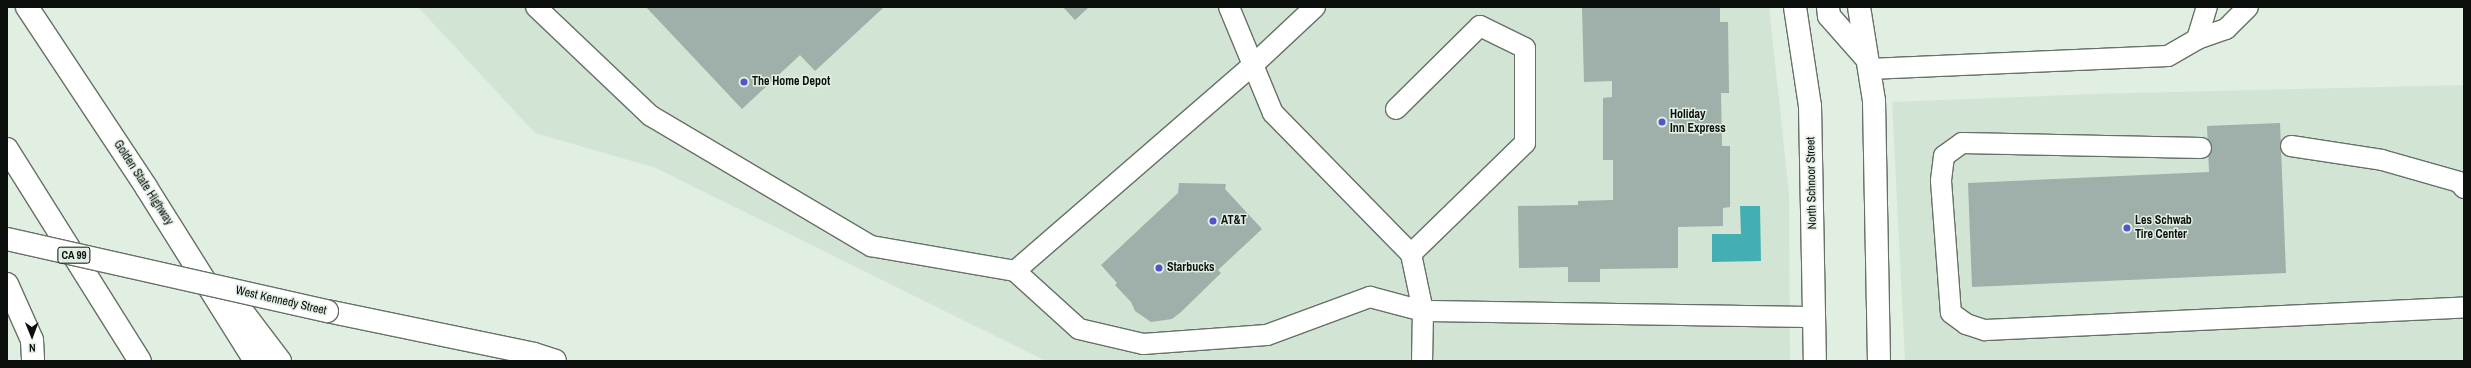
<!DOCTYPE html>
<html>
<head>
<meta charset="utf-8">
<style>
  body { margin:0 }
  #map { position:relative; width:2471px; height:368px; overflow:hidden; background:#e1eee2; font-family:"Archivo Narrow",sans-serif }
  div>[style] { position:absolute }
  .built>* { inset:0; background:#d2e4d3 }
  .water>* { inset:0; background:#43afb3 }
  .building>* { inset:0; background:#9fafa9 }
  .roads { filter:drop-shadow(1px 0 #667167) drop-shadow(-1px 0 #667167) drop-shadow(0 1px #667167) drop-shadow(0 -1px #667167) }
  .lane>* { height:20px; margin:-10px; padding:0 10px; transform-origin:10px; border-radius:10px; background:#fff }
  .secondary>* { height:22px; margin:-11px; padding:0 11px; transform-origin:11px; border-radius:11px; background:#fff }
  .highway>* { height:22px; margin:-11px; padding:0 11px; transform-origin:11px; border-radius:11px; background:#fff }
  .bridges { filter:drop-shadow(1px 0 #667167) drop-shadow(-1px 0 #667167) drop-shadow(0 1px #667167) drop-shadow(0 -1px #667167) }
  .secondary-bridge>* { height:22px; margin:-11px; padding:0 11px; transform-origin:11px; border-radius:11px; background:#fff }
  .dots>* { width:11px; height:11px; translate:-50% -50%; box-sizing:border-box; border:2px solid #e1eee2; border-radius:50% }
  span { translate:-50% -50%; white-space:nowrap; text-align:center; line-height:1.15; -webkit-text-stroke:3px #e1eee2; paint-order:stroke }
  .shield-label span { padding:1px 3px; background:#e1eee2; border:1px solid; border-radius:3px; -webkit-text-stroke-width:0 }
  .shield-label { font-size:11px; color:#0c100d; font-weight:700 }
  .poi-label { font-size:12px; color:#0c100d; font-weight:700 }
  .left { translate:0 -50%; text-align:left }
  .street-label { font-size:12px; color:#0c100d }
  .frame { position:absolute; inset:0; border:8px solid #0c100d; pointer-events:none }
  .north { position:absolute; left:12px; top:316px; width:40px; height:40px; -webkit-text-stroke:3px #e1eee2; paint-order:stroke; rotate:179deg; font-size:11px; font-weight:700; line-height:16px; text-align:center; color:#0c100d }
  .north::after { content:''; display:block; margin:auto; width:14px; height:18px; background:#0c100d; clip-path:polygon(50% 0,100% 100%,50% 72%,0 100%) }
</style>
</head>
<body>
<div id="map">
  <div class="built">
    <i style="clip-path:polygon(418px 7px,1769px 7px,1789px 193px,1790px 361px,1046px 361px,656px 168px,535px 133px)"></i>
    <i style="clip-path:polygon(2464px 85px,2464px 361px,1905px 361px,1892px 102px,2094px 94px)"></i>
  </div>
  <div class="water">
    <i style="clip-path:polygon(1740px 206px,1760px 206px,1761px 261px,1712px 262px,1712px 234px,1741px 234px)"></i>
  </div>
  <div class="building">
    <i style="clip-path:polygon(646px 7px,884px 7px,815px 71px,800px 55px,742px 109px)"></i>
    <i style="clip-path:polygon(1063px 7px,1089px 7px,1075px 20px)"></i>
    <i style="clip-path:polygon(1582px 7px,1720px 7px,1720px 22px,1728px 22px,1729px 93px,1721px 93px,1722px 146px,1730px 146px,1730px 207px,1723px 208px,1723px 226px,1678px 227px,1678px 268px,1600px 269px,1600px 282px,1568px 282px,1568px 267px,1519px 268px,1518px 206px,1578px 205px,1578px 201px,1613px 200px,1613px 160px,1603px 160px,1603px 98px,1612px 97px,1612px 81px,1584px 82px)"></i>
    <i style="clip-path:polygon(2280px 123px,2286px 273px,1972px 287px,1968px 183px,2209px 172px,2207px 126px)"></i>
    <i style="clip-path:polygon(1179px 183px,1226px 184px,1225px 189px,1262px 229px,1218px 270px,1221px 273px,1181px 312px,1172px 319px,1151px 322px,1135px 311px,1131px 302px,1115px 285px,1117px 283px,1101px 265px,1178px 193px)"></i>
  </div>
  <div class="roads">
    <div class="lane">
      <i style="left:536px;top:7px;width:158px;rotate:43.5deg"></i>
      <i style="left:651px;top:116px;width:256px;rotate:30.6deg"></i>
      <i style="left:871px;top:246px;width:146px;rotate:9.8deg"></i>
      <i style="left:1015px;top:271px;width:315px;rotate:-40.9deg"></i>
      <i style="left:1253px;top:65px;width:85px;rotate:-43.1deg"></i>
      <i style="left:1229px;top:7px;width:115px;rotate:67.5deg"></i>
      <i style="left:1273px;top:113px;width:197px;rotate:45.6deg"></i>
      <i style="left:1411px;top:254px;width:58px;rotate:78.1deg"></i>
      <i style="left:1423px;top:311px;width:50px;rotate:91.1deg"></i>
      <i style="left:2197px;top:39px;width:34px;rotate:-73deg"></i>
      <i style="left:1869px;top:69px;width:299px;rotate:-2.5deg"></i>
      <i style="left:2168px;top:56px;width:34px;rotate:-30deg"></i>
      <i style="left:2197px;top:39px;width:31px;rotate:-19deg"></i>
      <i style="left:2226px;top:29px;width:31px;rotate:-45deg"></i>
      <i style="left:1396px;top:109px;width:118px;rotate:-44.7deg"></i>
      <i style="left:1480px;top:26px;width:50px;rotate:26.1deg"></i>
      <i style="left:1525px;top:48px;width:95px;rotate:90deg"></i>
      <i style="left:1525px;top:143px;width:159px;rotate:135.8deg"></i>
      <i style="left:2291px;top:146px;width:92px;rotate:8.7deg"></i>
      <i style="left:2382px;top:160px;width:80px;rotate:15.9deg"></i>
      <i style="left:2459px;top:182px;width:8px;rotate:50deg"></i>
      <i style="left:2201px;top:148px;width:239px;rotate:-178.8deg"></i>
      <i style="left:1962px;top:143px;width:22px;rotate:144deg"></i>
      <i style="left:1944px;top:156px;width:25px;rotate:97deg"></i>
      <i style="left:1941px;top:181px;width:132px;rotate:85.7deg"></i>
      <i style="left:1951px;top:313px;width:19px;rotate:36deg"></i>
      <i style="left:1966px;top:324px;width:20px;rotate:18deg"></i>
      <i style="left:1985px;top:330px;width:480px;rotate:-2.7deg"></i>
      <i style="left:1015px;top:271px;width:86px;rotate:42.2deg"></i>
      <i style="left:1079px;top:329px;width:66px;rotate:13.2deg"></i>
      <i style="left:1143px;top:344px;width:124px;rotate:-4.2deg"></i>
      <i style="left:1267px;top:335px;width:110px;rotate:-20.3deg"></i>
      <i style="left:1370px;top:297px;width:55px;rotate:14.8deg"></i>
      <i style="left:1423px;top:311px;width:391px;rotate:0.9deg"></i>
    </div>
    <div class="secondary">
      <i style="left:1795px;top:7px;width:100px;rotate:81.4deg"></i>
      <i style="left:1810px;top:106px;width:255px;rotate:88.9deg"></i>
      <i style="left:1828px;top:7px;width:9px;rotate:84deg"></i>
      <i style="left:1829px;top:16px;width:57px;rotate:48.5deg"></i>
      <i style="left:1859px;top:7px;width:95px;rotate:80.9deg"></i>
      <i style="left:1874px;top:101px;width:260px;rotate:88.9deg"></i>
      <i style="left:327px;top:311px;width:211px;rotate:11.7deg"></i>
      <i style="left:534px;top:354px;width:22px;rotate:18deg"></i>
    </div>
    <div class="highway">
      <i style="left:27px;top:7px;width:216px;rotate:56.5deg"></i>
      <i style="left:146px;top:187px;width:205px;rotate:57.9deg"></i>
      <i style="left:7px;top:149px;width:250px;rotate:57.9deg"></i>
      <i style="left:7px;top:284px;width:61px;rotate:65.9deg"></i>
      <i style="left:32px;top:340px;width:21px;rotate:87deg"></i>
      <i style="left:226px;top:290px;width:89px;rotate:52.7deg"></i>
    </div>
  </div>
  <div class="bridges">
    <div class="secondary-bridge">
      <i style="left:7px;top:239px;width:328px;rotate:12.7deg"></i>
    </div>
  </div>
  <div class="dots">
    <i style="left:744px;top:82px;background:#4f55cc"></i>
    <i style="left:1662px;top:122px;background:#4f55cc"></i>
    <i style="left:1213px;top:221px;background:#4f55cc"></i>
    <i style="left:2127px;top:228px;background:#4f55cc"></i>
    <i style="left:1159px;top:268px;background:#4f55cc"></i>
  </div>
  <div class="shield-label">
    <span style="left:74px;top:255px">CA 99</span>
  </div>
  <div class="poi-label">
    <span class="left" style="left:752px;top:82px">The Home Depot</span>
    <span class="left" style="left:1670px;top:122px">Holiday<br>Inn Express</span>
    <span class="left" style="left:1221px;top:221px">AT&amp;T</span>
    <span class="left" style="left:2135px;top:228px">Les Schwab<br>Tire Center</span>
    <span class="left" style="left:1167px;top:268px">Starbucks</span>
  </div>
  <div class="street-label">
    <span style="left:143px;top:183px;rotate:57deg">Golden State Highway</span>
    <span style="left:1812px;top:183px;rotate:-91deg">North Schnoor Street</span>
    <span style="left:281px;top:301px;rotate:13deg">West Kennedy Street</span>
  </div>
  <div class="frame"></div>
  <div class="north">N</div>
</div>
</body>
</html>
